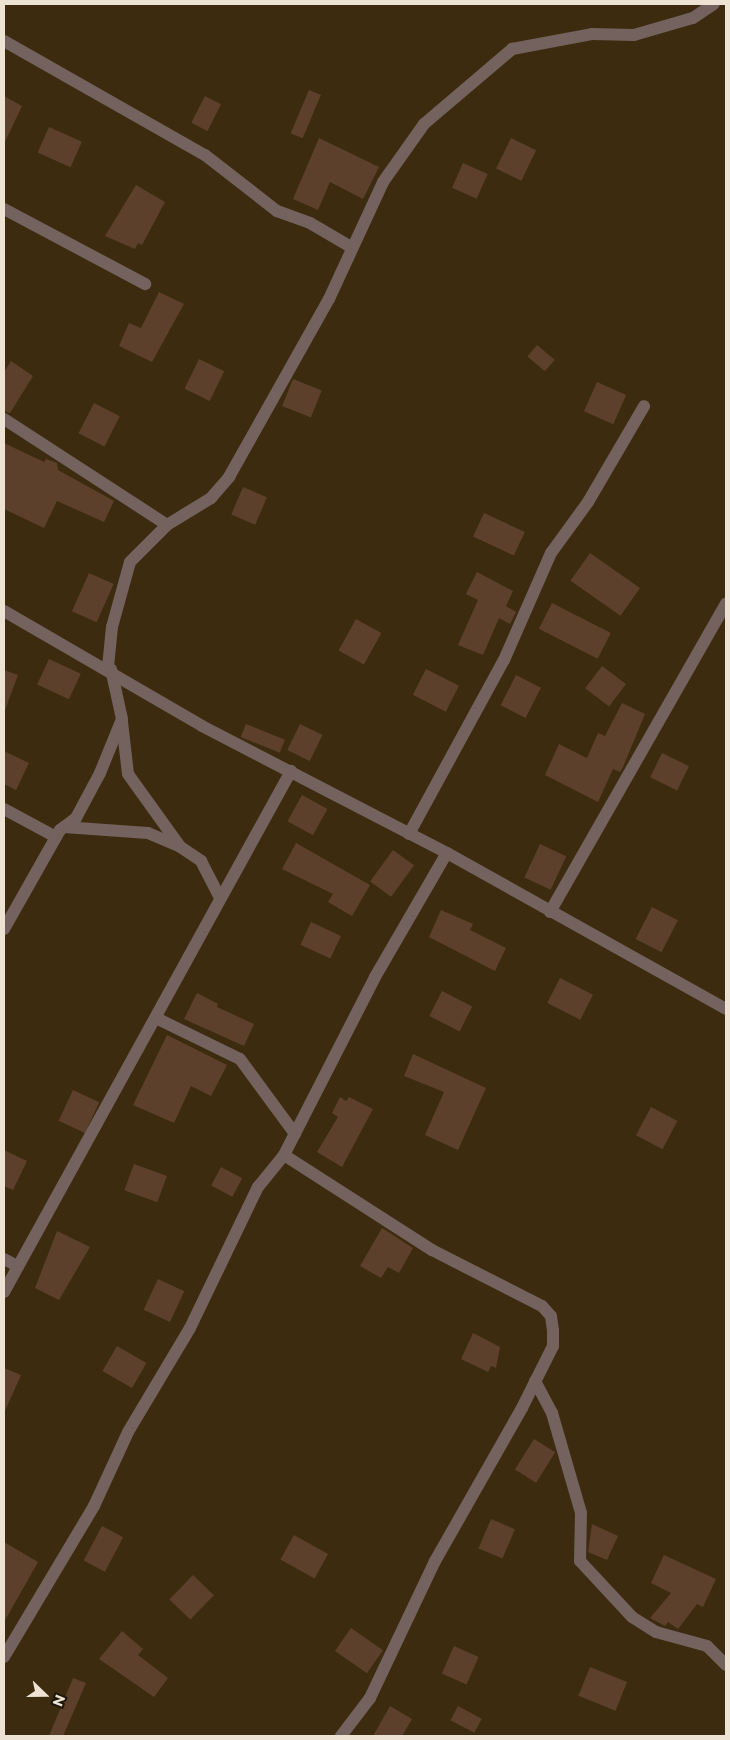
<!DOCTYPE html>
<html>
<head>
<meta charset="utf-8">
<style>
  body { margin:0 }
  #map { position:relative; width:730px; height:1740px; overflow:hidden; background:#3c2b0f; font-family:Montserrat,sans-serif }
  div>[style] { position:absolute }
  .building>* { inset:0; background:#5d402b; transform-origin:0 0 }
  .minor>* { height:12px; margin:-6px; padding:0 6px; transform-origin:6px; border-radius:6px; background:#73625d }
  span { translate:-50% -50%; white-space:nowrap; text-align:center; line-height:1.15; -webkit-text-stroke:4.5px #1d150a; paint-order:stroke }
  .frame { position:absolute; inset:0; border:5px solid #eee3d3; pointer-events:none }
  .north { position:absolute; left:20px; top:1670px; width:50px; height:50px; -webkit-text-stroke:4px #1d150a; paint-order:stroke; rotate:112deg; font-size:14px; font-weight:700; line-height:20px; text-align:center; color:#eee3d3 }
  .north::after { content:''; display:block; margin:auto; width:18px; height:22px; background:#eee3d3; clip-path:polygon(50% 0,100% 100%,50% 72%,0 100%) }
</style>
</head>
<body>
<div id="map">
  <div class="building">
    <i style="left:309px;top:90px;width:13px;height:47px;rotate:23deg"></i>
    <i style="clip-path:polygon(4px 96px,22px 106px,4px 144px)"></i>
    <i style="left:205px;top:96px;width:18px;height:30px;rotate:27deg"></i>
    <i style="left:49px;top:127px;width:36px;height:28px;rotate:24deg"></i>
    <i style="clip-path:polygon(319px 138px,379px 167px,363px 199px,330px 182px,318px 210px,293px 199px)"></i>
    <i style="left:511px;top:138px;width:28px;height:34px;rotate:26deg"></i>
    <i style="left:463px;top:163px;width:27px;height:27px;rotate:24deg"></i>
    <i style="clip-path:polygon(136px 185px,165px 202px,142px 245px,138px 243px,135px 249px,105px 236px)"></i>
    <i style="clip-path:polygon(159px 292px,184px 304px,152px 362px,119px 346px,129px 323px,141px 328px)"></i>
    <i style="left:537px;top:345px;width:23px;height:15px;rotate:40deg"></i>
    <i style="left:199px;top:359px;width:28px;height:33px;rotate:26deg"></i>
    <i style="clip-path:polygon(11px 361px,33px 376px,10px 413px,4px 411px,4px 372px)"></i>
    <i style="left:293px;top:379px;width:31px;height:29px;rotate:22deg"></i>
    <i style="left:597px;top:382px;width:32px;height:32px;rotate:24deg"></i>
    <i style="left:94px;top:403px;width:29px;height:34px;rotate:27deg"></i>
    <i style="clip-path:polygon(4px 443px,44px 462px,46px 459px,57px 463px,58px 470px,114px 501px,104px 522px,57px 501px,44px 528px,4px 509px)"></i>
    <i style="left:243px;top:487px;width:26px;height:30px;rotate:23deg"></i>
    <i style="left:484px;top:513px;width:45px;height:26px;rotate:25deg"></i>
    <i style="left:590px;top:553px;width:61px;height:34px;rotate:35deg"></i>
    <i style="clip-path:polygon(477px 572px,513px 591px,506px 606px,516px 612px,510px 624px,499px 618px,483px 655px,458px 645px,478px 600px,466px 594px)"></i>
    <i style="left:89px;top:573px;width:27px;height:42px;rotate:24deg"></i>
    <i style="left:552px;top:603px;width:66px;height:29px;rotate:27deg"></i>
    <i style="left:356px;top:619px;width:29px;height:36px;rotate:29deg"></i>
    <i style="left:49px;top:659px;width:35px;height:28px;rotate:25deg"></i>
    <i style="left:602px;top:666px;width:30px;height:28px;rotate:37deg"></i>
    <i style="left:426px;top:669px;width:37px;height:29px;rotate:27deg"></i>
    <i style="clip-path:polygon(4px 670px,18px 675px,5px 710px,4px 710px)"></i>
    <i style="left:516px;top:675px;width:28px;height:34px;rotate:27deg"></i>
    <i style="clip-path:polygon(622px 703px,645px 714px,623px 767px,620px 772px,613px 769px,598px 802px,545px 775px,559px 744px,587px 758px,598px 733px,605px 736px)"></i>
    <i style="left:246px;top:724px;width:42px;height:14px;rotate:22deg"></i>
    <i style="left:300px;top:724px;width:25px;height:29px;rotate:26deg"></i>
    <i style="clip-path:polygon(4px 751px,29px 763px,16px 790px,4px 784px)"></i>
    <i style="left:662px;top:753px;width:30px;height:27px;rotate:26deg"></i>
    <i style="left:302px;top:795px;width:29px;height:30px;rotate:29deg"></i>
    <i style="clip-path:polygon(296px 843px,370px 885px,352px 916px,328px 902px,333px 894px,282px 869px)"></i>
    <i style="left:540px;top:844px;width:29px;height:37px;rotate:25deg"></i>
    <i style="left:393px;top:850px;width:26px;height:39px;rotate:36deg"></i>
    <i style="left:652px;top:907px;width:29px;height:36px;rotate:27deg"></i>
    <i style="clip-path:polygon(441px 910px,473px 924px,470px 930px,506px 948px,495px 971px,429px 937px)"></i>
    <i style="left:311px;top:922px;width:33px;height:25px;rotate:25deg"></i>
    <i style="left:560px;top:978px;width:37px;height:28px;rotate:27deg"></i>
    <i style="left:442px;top:991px;width:34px;height:28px;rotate:27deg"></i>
    <i style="clip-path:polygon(197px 993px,218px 1004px,217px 1007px,254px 1024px,244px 1046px,184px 1019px)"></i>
    <i style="clip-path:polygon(167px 1035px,227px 1065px,211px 1096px,191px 1086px,174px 1123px,133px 1105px)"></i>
    <i style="clip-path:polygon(413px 1054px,486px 1088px,458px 1150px,425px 1135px,444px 1092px,404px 1076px)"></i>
    <i style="left:73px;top:1090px;width:29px;height:34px;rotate:25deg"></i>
    <i style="clip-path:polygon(340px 1097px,346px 1101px,349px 1097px,373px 1109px,342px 1167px,317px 1152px,338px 1117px,332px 1113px)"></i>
    <i style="left:651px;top:1107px;width:30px;height:32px;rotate:28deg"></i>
    <i style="clip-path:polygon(4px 1150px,27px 1161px,13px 1190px,4px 1186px)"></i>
    <i style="left:134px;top:1164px;width:35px;height:28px;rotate:20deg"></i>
    <i style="left:221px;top:1167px;width:24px;height:21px;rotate:28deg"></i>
    <i style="clip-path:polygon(382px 1228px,413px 1248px,399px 1273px,388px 1267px,381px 1278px,360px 1266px)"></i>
    <i style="clip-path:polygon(57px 1231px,90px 1247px,59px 1300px,35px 1288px)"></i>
    <i style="left:158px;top:1279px;width:29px;height:34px;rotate:25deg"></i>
    <i style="clip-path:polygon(473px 1333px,500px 1347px,496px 1368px,491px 1366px,488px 1372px,461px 1359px)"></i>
    <i style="left:117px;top:1346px;width:34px;height:29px;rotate:30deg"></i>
    <i style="clip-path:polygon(4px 1368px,21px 1375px,4px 1413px)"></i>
    <i style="left:534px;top:1439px;width:25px;height:36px;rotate:32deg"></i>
    <i style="left:491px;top:1519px;width:26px;height:32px;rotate:23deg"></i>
    <i style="clip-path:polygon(592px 1524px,618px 1536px,607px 1560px,588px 1552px)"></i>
    <i style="left:102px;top:1526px;width:24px;height:39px;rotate:28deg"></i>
    <i style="left:294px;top:1535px;width:39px;height:28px;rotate:29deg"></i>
    <i style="clip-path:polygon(4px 1542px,38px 1562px,4px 1622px)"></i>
    <i style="clip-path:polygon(664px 1555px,716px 1579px,703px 1607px,697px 1604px,678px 1629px,668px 1622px,665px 1626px,650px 1618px,671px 1593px,651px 1583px)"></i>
    <i style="left:193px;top:1575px;width:29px;height:34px;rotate:44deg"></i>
    <i style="left:351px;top:1628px;width:39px;height:28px;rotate:35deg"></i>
    <i style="clip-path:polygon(122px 1631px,143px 1649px,138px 1655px,168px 1678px,154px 1697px,99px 1659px)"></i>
    <i style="left:454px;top:1646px;width:27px;height:30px;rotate:24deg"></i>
    <i style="left:590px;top:1667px;width:40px;height:31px;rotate:22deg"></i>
    <i style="clip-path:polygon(73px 1678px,86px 1683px,63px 1736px,49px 1736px)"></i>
    <i style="clip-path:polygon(390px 1706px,412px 1719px,402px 1736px,373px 1736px)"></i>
    <i style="left:458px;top:1706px;width:27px;height:16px;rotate:28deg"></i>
  </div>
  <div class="minor">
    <i style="left:4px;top:41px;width:231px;rotate:29.6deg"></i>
    <i style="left:205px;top:155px;width:91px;rotate:37.9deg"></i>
    <i style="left:277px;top:211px;width:35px;rotate:20deg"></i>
    <i style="left:310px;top:223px;width:48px;rotate:30.3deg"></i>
    <i style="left:4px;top:209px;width:160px;rotate:28deg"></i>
    <i style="left:4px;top:419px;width:194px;rotate:33deg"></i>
    <i style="left:4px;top:611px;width:229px;rotate:30.1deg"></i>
    <i style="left:202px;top:726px;width:276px;rotate:27.4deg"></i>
    <i style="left:447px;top:853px;width:320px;rotate:29.2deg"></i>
    <i style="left:108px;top:667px;width:40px;rotate:-84.3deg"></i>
    <i style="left:112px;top:627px;width:67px;rotate:-74.5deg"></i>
    <i style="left:130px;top:562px;width:52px;rotate:-45deg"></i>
    <i style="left:167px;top:525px;width:52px;rotate:-31.5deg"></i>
    <i style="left:211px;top:498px;width:28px;rotate:-49deg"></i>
    <i style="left:229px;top:477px;width:204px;rotate:-60.7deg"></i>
    <i style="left:329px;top:299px;width:129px;rotate:-65.2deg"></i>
    <i style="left:383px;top:182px;width:71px;rotate:-54.7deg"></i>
    <i style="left:424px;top:124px;width:116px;rotate:-40.4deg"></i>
    <i style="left:512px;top:49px;width:81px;rotate:-10.6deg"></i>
    <i style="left:592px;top:34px;width:42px;rotate:1.4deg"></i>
    <i style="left:634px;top:35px;width:61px;rotate:-16.1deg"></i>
    <i style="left:693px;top:18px;width:25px;rotate:-34deg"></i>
    <i style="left:122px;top:722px;width:52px;rotate:83.4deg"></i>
    <i style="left:128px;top:774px;width:87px;rotate:54.3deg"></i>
    <i style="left:4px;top:809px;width:59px;rotate:28.3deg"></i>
    <i style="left:64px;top:827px;width:84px;rotate:4.1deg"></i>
    <i style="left:148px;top:833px;width:34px;rotate:23deg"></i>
    <i style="left:179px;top:846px;width:27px;rotate:34deg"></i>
    <i style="left:201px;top:861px;width:42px;rotate:62.8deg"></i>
    <i style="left:409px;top:834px;width:198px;rotate:-61.4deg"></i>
    <i style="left:504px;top:660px;width:117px;rotate:-66.3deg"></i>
    <i style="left:551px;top:553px;width:63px;rotate:-54deg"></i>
    <i style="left:588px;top:502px;width:111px;rotate:-59.7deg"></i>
    <i style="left:550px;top:912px;width:355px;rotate:-60.3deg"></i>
    <i style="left:4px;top:929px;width:114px;rotate:-60.5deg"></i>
    <i style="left:60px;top:830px;width:20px;rotate:-37deg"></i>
    <i style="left:76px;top:818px;width:51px;rotate:-61.9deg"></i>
    <i style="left:100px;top:773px;width:58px;rotate:-67.8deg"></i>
    <i style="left:122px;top:719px;width:51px;rotate:-102.4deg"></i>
    <i style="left:156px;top:1018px;width:93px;rotate:26deg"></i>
    <i style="left:240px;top:1059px;width:93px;rotate:53.7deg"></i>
    <i style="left:284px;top:1155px;width:176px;rotate:32.7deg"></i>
    <i style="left:432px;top:1250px;width:123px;rotate:27deg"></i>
    <i style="left:542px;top:1306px;width:13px;rotate:48deg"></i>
    <i style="left:551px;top:1316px;width:15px;rotate:82deg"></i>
    <i style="left:553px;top:1331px;width:15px;rotate:90deg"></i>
    <i style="left:553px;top:1346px;width:69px;rotate:116.6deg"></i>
    <i style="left:522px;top:1408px;width:176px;rotate:119.6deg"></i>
    <i style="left:435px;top:1561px;width:152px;rotate:115.4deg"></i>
    <i style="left:370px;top:1698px;width:48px;rotate:127.3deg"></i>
    <i style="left:4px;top:1259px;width:15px;rotate:28deg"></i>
    <i style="left:4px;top:1292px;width:595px;rotate:-61.15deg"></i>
    <i style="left:535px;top:1381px;width:36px;rotate:62deg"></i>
    <i style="left:552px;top:1413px;width:104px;rotate:73.8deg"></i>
    <i style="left:581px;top:1513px;width:48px;rotate:91.2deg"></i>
    <i style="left:580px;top:1561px;width:76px;rotate:47.1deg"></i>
    <i style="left:632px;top:1617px;width:28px;rotate:32deg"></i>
    <i style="left:656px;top:1632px;width:53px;rotate:15.4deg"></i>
    <i style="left:707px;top:1646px;width:27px;rotate:45deg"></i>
    <i style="left:4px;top:1657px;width:176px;rotate:-59.2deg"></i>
    <i style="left:94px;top:1506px;width:81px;rotate:-65.3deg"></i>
    <i style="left:128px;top:1432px;width:121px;rotate:-59.2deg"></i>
    <i style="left:190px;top:1328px;width:157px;rotate:-64.3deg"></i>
    <i style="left:258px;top:1187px;width:41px;rotate:-50.9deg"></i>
    <i style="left:284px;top:1155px;width:200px;rotate:-62.9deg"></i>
    <i style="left:375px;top:977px;width:143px;rotate:-59.9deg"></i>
  </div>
  <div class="frame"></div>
  <div class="north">N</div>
</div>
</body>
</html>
